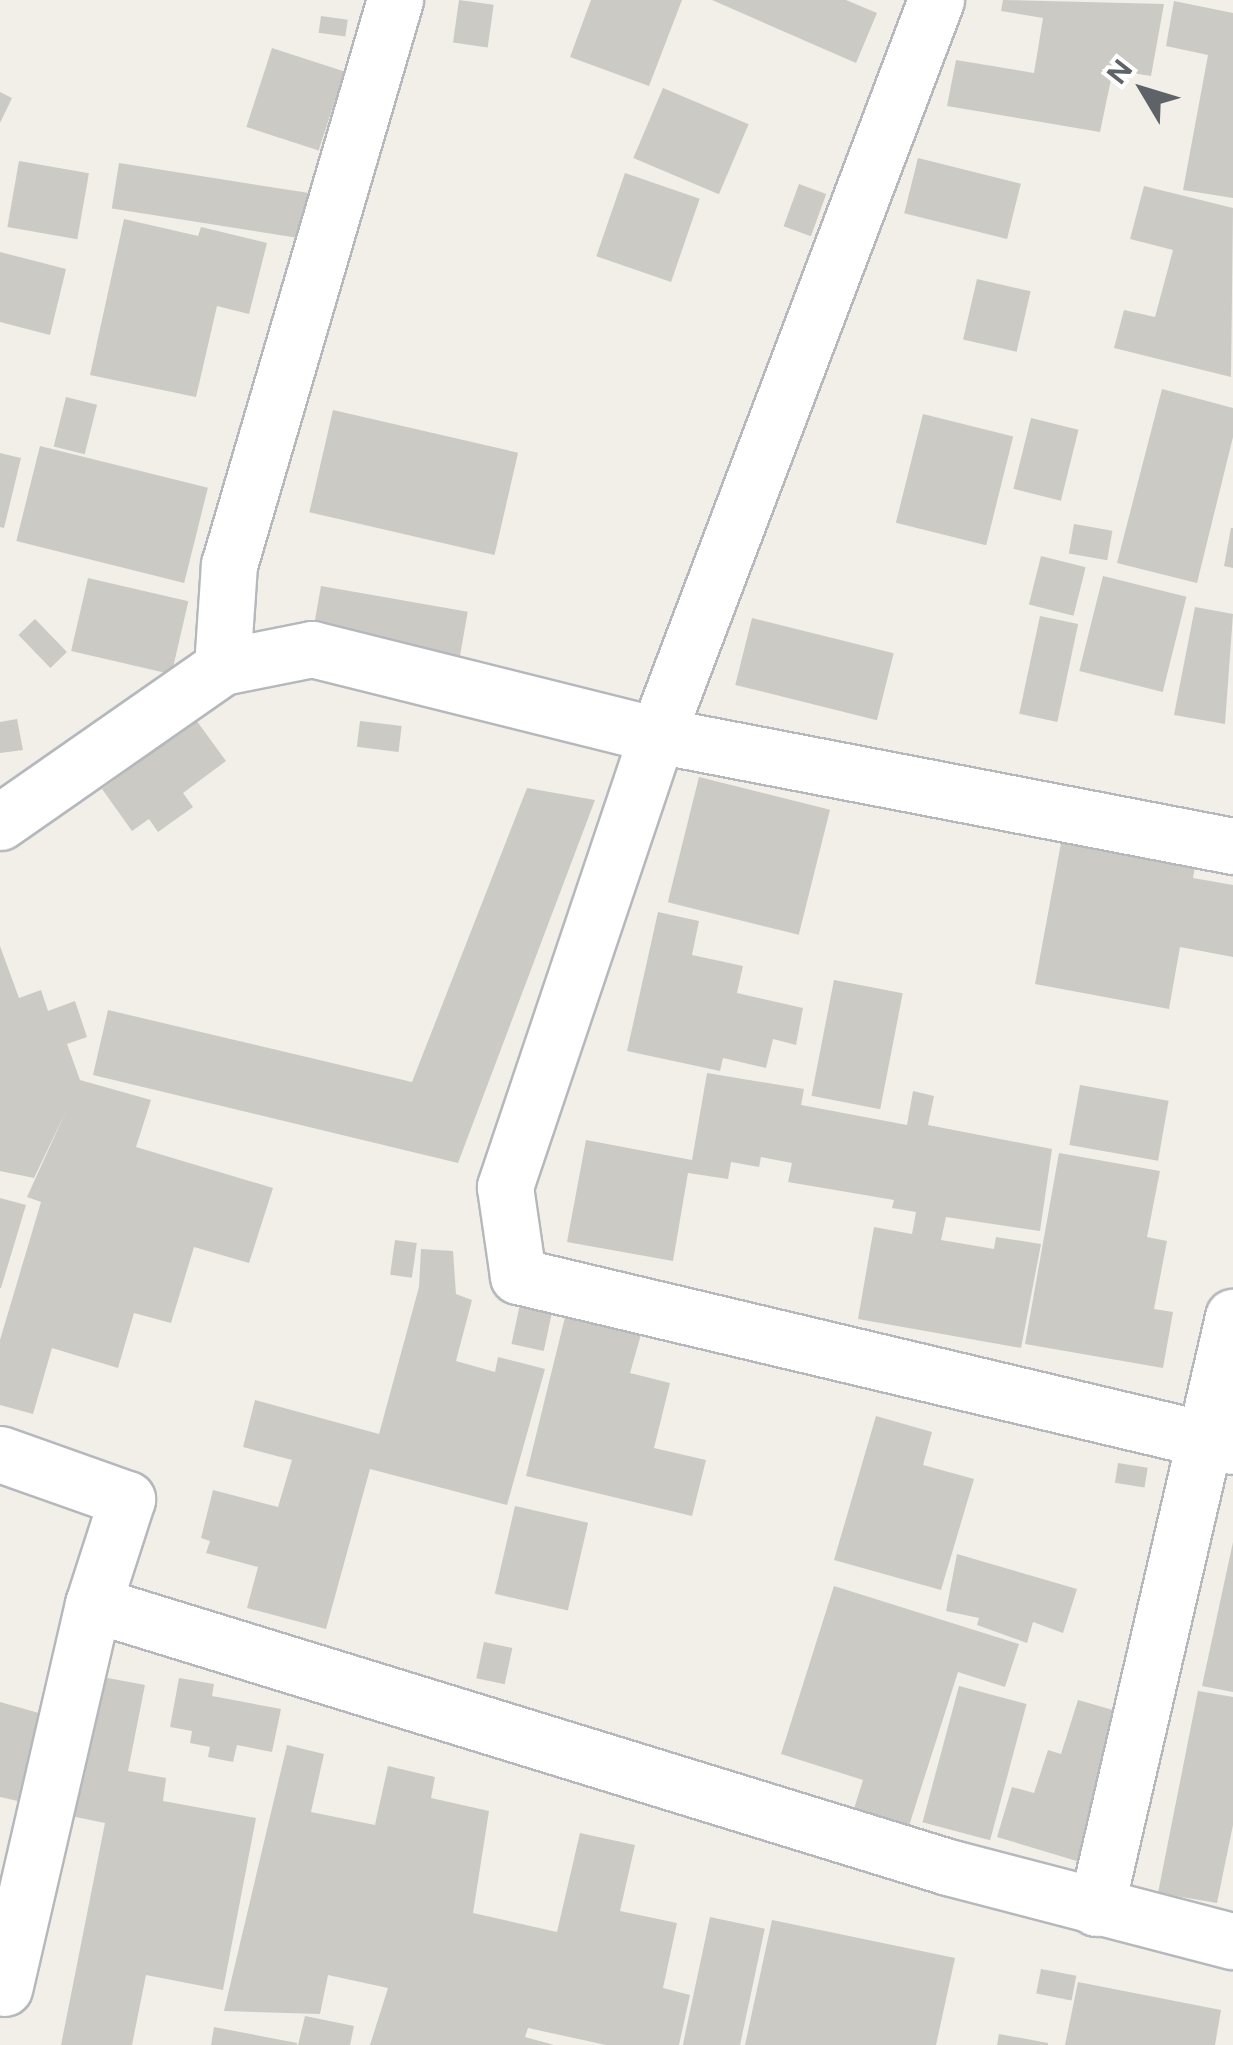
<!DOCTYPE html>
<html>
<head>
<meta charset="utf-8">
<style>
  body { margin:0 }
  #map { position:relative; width:1233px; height:2045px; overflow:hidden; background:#f1efe8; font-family:Figtree,sans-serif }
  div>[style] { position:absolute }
  .building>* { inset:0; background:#cccac5; transform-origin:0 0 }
  .roads { filter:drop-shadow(2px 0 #b5b8bc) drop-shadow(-2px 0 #b5b8bc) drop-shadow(0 2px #b5b8bc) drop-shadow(0 -2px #b5b8bc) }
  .street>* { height:55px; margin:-27.5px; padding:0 27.5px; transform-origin:27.5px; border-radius:27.5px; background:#fff }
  span { translate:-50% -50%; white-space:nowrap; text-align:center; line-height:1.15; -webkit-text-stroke:8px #fff; paint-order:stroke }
  .north { position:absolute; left:1093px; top:40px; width:100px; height:100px; -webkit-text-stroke:8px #fff; paint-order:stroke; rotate:308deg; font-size:28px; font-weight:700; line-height:40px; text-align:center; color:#5f6368 }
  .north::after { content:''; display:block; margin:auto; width:35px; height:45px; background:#5f6368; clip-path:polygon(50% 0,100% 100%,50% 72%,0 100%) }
</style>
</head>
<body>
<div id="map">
  <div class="building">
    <i style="left:459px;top:0;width:35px;height:43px;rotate:8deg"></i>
    <i style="clip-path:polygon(591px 0,682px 0,649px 86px,570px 57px)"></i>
    <i style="clip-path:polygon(712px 0,846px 0,877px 13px,856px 63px)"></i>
    <i style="clip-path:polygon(1003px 0,1164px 4px,1151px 76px,1113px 70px,1100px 132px,947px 106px,956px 60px,1034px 73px,1043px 18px,1001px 11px)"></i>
    <i style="clip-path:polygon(1174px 1px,1233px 13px,1233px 198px,1183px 190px,1208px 55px,1166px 46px)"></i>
    <i style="left:321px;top:16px;width:27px;height:17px;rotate:8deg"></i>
    <i style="left:272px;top:48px;width:76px;height:83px;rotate:18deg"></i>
    <i style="left:663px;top:88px;width:93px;height:76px;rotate:23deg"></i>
    <i style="clip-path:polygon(0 92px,12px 98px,0 123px)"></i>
    <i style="left:918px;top:158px;width:106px;height:57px;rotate:14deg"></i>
    <i style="left:19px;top:161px;width:71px;height:67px;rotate:10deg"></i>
    <i style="left:119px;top:163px;width:194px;height:46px;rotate:9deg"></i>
    <i style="left:625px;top:173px;width:79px;height:88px;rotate:19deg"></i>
    <i style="left:799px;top:184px;width:29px;height:45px;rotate:20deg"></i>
    <i style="clip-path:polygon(1144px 186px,1233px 208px,1231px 377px,1114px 348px,1124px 310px,1155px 317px,1173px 250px,1130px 239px)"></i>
    <i style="clip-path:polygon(124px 219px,198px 236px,201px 227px,267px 243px,249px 314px,217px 306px,196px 397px,90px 375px)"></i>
    <i style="clip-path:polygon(0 252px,66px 269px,50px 335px,0 322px)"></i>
    <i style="left:977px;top:279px;width:55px;height:62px;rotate:13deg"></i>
    <i style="clip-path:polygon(1162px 389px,1233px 408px,1233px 437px,1197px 583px,1117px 563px)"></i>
    <i style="left:66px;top:397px;width:32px;height:51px;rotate:14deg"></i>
    <i style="left:333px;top:410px;width:190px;height:105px;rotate:13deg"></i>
    <i style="left:923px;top:414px;width:93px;height:112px;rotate:14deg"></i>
    <i style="left:1031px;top:418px;width:49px;height:73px;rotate:14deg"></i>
    <i style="left:40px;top:446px;width:173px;height:98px;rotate:14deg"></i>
    <i style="clip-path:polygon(0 453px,21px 458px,4px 528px,0 527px)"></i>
    <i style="left:1074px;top:524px;width:39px;height:30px;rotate:10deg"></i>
    <i style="clip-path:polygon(1231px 528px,1233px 528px,1233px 568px,1224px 566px)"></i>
    <i style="left:1041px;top:556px;width:46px;height:50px;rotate:14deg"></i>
    <i style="left:1103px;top:576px;width:86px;height:98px;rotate:14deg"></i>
    <i style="left:88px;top:578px;width:103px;height:75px;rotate:13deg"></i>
    <i style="left:321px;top:586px;width:149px;height:63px;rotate:10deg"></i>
    <i style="clip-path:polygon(1195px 607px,1233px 614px,1225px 724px,1174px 715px)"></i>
    <i style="left:1040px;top:616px;width:39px;height:100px;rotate:12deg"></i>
    <i style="left:752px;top:618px;width:146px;height:69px;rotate:14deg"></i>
    <i style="left:35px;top:619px;width:46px;height:23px;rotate:46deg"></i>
    <i style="clip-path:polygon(17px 719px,23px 750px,0 753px,0 722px)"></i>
    <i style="clip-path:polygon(196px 720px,226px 761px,183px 793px,193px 807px,158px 832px,149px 819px,132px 831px,102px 789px)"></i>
    <i style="left:360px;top:721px;width:42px;height:26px;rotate:7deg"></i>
    <i style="left:699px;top:777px;width:135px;height:129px;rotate:14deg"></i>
    <i style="clip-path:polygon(527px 788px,595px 800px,458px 1163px,93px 1075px,108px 1010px,412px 1082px)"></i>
    <i style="clip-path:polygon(1061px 843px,1195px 867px,1193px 878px,1233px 885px,1233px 957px,1180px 947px,1169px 1009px,1035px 984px)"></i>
    <i style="clip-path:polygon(658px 912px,699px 921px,692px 955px,743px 966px,737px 993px,803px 1008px,796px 1045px,773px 1039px,766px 1068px,723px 1058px,720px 1071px,627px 1051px)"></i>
    <i style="clip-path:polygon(0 946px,19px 998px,41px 990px,48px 1011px,75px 1001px,87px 1037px,67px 1044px,80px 1080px,151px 1100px,136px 1147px,273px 1188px,249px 1263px,194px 1247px,171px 1323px,134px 1313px,118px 1368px,52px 1348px,33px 1414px,0 1405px,0 1340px,41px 1202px,27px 1197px,67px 1109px,34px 1178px,0 1171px)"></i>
    <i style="left:834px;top:980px;width:70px;height:118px;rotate:11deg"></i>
    <i style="clip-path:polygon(707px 1073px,804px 1089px,801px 1105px,907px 1125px,913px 1091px,934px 1096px,928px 1125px,1052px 1149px,1040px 1231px,946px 1217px,941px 1240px,994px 1249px,996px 1237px,1041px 1244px,1021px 1348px,858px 1319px,874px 1227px,912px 1234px,916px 1212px,892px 1208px,894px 1200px,788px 1182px,792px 1163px,761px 1157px,759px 1167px,731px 1162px,728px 1179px,688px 1173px,673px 1261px,567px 1242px,586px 1140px,692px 1160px)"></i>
    <i style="left:1080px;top:1085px;width:90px;height:61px;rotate:10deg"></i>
    <i style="clip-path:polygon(1059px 1153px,1160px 1171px,1147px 1237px,1167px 1241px,1154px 1309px,1173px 1312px,1163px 1368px,1025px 1344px)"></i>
    <i style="clip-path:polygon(0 1198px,26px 1205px,1px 1288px,0 1288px)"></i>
    <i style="left:395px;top:1240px;width:22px;height:35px;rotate:8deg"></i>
    <i style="clip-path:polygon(421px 1249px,453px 1251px,456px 1294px,472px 1300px,456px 1361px,495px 1372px,498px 1357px,545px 1369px,507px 1505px,370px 1469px,326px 1629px,247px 1608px,258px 1567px,206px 1553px,210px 1541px,201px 1538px,213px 1490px,278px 1507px,292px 1460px,243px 1447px,255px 1400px,379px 1434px,419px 1287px)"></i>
    <i style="left:520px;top:1304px;width:33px;height:41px;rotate:12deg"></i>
    <i style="clip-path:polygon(566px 1313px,642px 1331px,630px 1373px,670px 1383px,654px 1448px,706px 1460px,692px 1516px,526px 1476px)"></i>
    <i style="clip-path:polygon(876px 1416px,932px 1432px,923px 1465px,974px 1479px,941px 1590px,834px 1560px)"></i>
    <i style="left:1118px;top:1463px;width:30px;height:20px;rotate:9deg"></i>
    <i style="left:515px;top:1506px;width:75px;height:90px;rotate:13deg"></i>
    <i style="clip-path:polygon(1233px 1542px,1233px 1692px,1202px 1686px)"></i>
    <i style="clip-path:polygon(957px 1554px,1077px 1589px,1063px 1633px,1033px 1622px,1027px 1643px,977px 1625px,979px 1618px,946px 1611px)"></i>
    <i style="clip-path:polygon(834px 1586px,1019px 1644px,1005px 1687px,958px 1672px,908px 1829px,853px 1812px,863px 1780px,781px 1754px)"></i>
    <i style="left:484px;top:1642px;width:29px;height:37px;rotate:12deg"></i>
    <i style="clip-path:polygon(97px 1676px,145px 1685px,128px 1771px,166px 1778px,163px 1801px,256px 1818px,223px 1990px,146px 1975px,132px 2045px,61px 2045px,105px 1823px,71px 1816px)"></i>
    <i style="clip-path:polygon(179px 1678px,214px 1684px,212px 1696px,281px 1709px,272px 1752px,237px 1745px,233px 1762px,208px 1757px,210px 1747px,190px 1743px,192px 1731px,170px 1727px)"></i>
    <i style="left:959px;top:1686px;width:70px;height:141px;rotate:15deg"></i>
    <i style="clip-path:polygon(1198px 1691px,1233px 1697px,1233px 1825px,1217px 1903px,1158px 1893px)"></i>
    <i style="clip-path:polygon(1078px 1700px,1127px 1714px,1080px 1862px,997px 1837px,1012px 1787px,1034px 1793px,1048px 1750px,1061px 1754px)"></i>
    <i style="clip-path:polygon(0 1702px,46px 1715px,22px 1802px,0 1797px)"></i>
    <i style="clip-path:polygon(287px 1745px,324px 1754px,311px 1812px,375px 1825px,388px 1766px,435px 1777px,431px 1798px,489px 1811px,473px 1913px,557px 1932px,580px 1833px,635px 1845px,620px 1911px,677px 1923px,663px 1988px,690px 1995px,679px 2045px,606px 2045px,528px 2028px,525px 2037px,554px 2045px,370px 2045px,388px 1988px,328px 1975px,320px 2014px,224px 2011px)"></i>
    <i style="left:710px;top:1917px;width:56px;height:131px;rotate:12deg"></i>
    <i style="clip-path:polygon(772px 1920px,955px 1958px,936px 2045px,745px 2045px)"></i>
    <i style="left:1041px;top:1969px;width:36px;height:25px;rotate:11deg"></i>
    <i style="clip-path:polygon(1078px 1982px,1221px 2010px,1215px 2045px,1065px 2045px)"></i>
    <i style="clip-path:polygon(305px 2016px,354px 2026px,350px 2045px,298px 2045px)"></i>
    <i style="clip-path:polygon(214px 2027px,297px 2043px,297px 2045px,211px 2045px)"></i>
    <i style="clip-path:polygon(999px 2034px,1048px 2043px,1048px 2045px,997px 2045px)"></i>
  </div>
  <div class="roads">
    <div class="street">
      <i style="left:936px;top:0;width:786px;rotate:110.79deg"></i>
      <i style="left:657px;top:735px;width:477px;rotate:108.6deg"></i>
      <i style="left:505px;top:1187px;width:90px;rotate:81.7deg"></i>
      <i style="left:518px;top:1276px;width:735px;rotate:13.37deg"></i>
      <i style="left:222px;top:667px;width:102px;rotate:-86.1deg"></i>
      <i style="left:229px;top:565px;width:589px;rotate:-73.63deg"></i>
      <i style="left:0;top:822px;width:271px;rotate:-34.9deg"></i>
      <i style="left:222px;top:667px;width:92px;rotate:-11.3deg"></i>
      <i style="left:312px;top:649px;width:356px;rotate:14deg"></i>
      <i style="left:657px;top:735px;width:587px;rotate:10.91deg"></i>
      <i style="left:0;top:1454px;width:135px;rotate:19.5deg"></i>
      <i style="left:127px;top:1499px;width:110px;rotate:107.9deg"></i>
      <i style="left:93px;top:1604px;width:394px;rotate:103deg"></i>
      <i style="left:93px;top:1604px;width:895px;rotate:17.1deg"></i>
      <i style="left:948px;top:1867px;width:294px;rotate:14.6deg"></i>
      <i style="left:1096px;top:1908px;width:607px;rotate:-76.95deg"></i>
    </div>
  </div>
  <div class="north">N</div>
</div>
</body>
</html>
